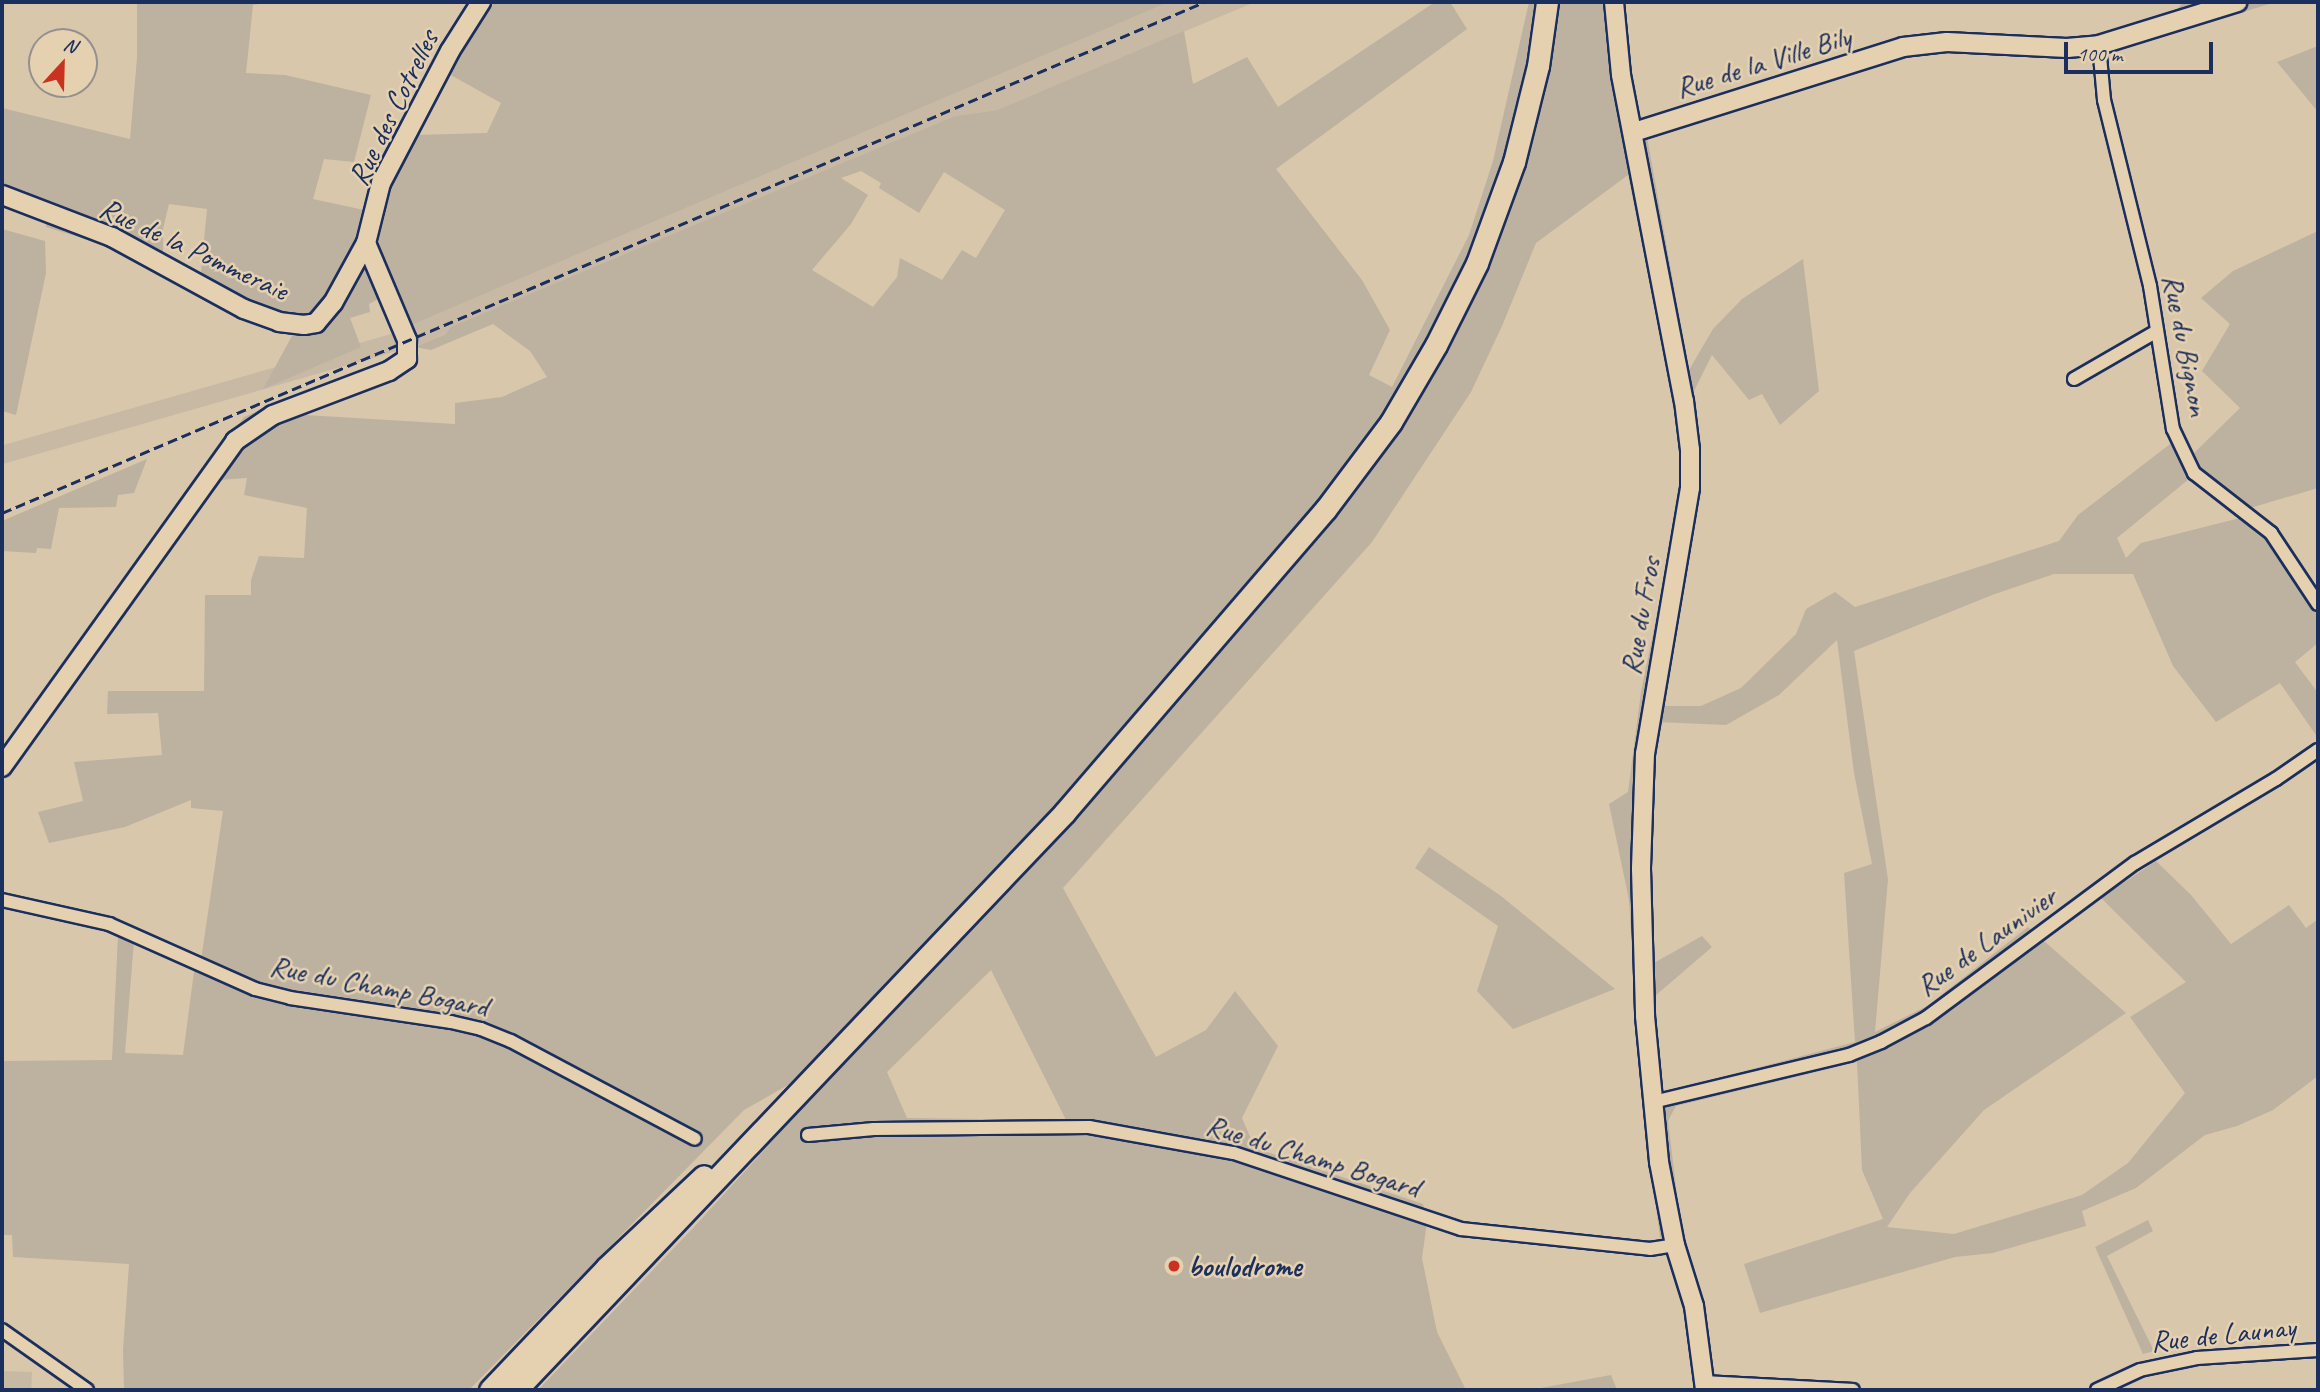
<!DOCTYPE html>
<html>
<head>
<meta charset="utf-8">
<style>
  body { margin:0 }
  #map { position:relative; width:2320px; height:1392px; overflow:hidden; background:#d9c7ab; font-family:Caveat,sans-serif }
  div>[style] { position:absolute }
  .built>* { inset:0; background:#c7b9a4; transform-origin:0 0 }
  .green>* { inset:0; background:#bdb1a0 }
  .roads { filter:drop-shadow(2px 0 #1b2f5e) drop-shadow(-2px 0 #1b2f5e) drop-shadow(0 2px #1b2f5e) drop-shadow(0 -2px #1b2f5e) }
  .street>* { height:12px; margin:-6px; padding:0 6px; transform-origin:6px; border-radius:6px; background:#e5d1b0 }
  .secondary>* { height:18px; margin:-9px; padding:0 9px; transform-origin:9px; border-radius:9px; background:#e5d1b0 }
  .highway>* { height:21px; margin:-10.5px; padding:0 10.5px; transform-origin:10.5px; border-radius:10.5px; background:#e5d1b0 }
  .rail>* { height:2.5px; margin-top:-1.25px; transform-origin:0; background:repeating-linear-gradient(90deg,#1b2f5e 0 10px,transparent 0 15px) }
  .dots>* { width:19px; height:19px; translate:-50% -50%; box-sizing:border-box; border:4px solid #e5d1b0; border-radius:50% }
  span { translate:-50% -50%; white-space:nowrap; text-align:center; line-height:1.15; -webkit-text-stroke:5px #e5d1b0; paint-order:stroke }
  .street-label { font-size:30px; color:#1b2f5e }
  .poi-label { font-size:30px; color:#1b2f5e; font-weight:700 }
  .left { translate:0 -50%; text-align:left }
  .frame { position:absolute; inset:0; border:4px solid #1b2f5e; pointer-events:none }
  .north { position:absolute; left:28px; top:28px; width:70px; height:70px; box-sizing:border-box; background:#e5d1b0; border:2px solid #94908f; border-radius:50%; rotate:22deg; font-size:19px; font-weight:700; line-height:28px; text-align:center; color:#1b2f5e }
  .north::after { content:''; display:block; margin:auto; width:24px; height:32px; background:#c8321e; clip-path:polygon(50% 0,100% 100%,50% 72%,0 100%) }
  .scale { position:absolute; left:2064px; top:42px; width:149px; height:32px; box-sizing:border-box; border:4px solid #1b2f5e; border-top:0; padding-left:9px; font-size:21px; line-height:24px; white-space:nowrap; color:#1b2f5e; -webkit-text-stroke:5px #e5d1b0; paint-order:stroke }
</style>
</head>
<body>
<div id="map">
  <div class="built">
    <i style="clip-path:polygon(1169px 2px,1255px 2px,997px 110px,955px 116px,415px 347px,407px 327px)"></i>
    <i style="left:398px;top:332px;width:18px;height:430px;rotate:74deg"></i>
    <i style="left:2px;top:1371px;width:30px;height:19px;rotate:2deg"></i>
  </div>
  <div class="green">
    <i style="clip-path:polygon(137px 2px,271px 2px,253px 5px,246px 73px,285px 75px,371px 95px,354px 162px,324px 159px,313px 199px,378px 213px,415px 135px,487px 133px,501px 103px,449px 74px,489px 2px,1169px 2px,407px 327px,393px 291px,369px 304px,370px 312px,350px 318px,361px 347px,263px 389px,293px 334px,199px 293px,207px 209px,169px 204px,163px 229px,163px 273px,117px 249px,46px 227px,46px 206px,2px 189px,2px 108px,130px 139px,137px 58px)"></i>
    <i style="clip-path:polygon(evenodd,1435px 2px,1450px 2px,1467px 29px,1276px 169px,1362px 280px,1390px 330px,1369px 375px,1392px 387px,1469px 235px,1493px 161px,1529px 2px,1605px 2px,1627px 145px,1647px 137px,1689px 370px,1713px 329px,1742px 299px,1803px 259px,1819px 391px,1780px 425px,1762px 394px,1749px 400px,1712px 355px,1693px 393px,1674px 402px,1628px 175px,1536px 243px,1502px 326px,1471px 392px,1372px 542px,1063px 888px,1156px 1057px,1206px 1030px,1235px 991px,1278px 1046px,1242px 1118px,1255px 1148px,1423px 1204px,1427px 1222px,1422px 1258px,1437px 1332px,1466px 1390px,538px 1390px,694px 1227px,806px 1104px,788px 1085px,744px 1110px,469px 1390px,124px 1390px,123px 1350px,129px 1264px,13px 1257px,12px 1235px,2px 1235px,2px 1061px,112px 1060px,118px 936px,134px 941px,125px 1053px,183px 1055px,194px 972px,201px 960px,223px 811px,191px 808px,191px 800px,125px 827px,49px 843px,38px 812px,83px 801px,74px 762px,162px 755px,158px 713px,107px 714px,108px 691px,204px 691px,205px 595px,251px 595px,251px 580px,259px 556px,304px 558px,307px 508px,244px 495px,247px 478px,219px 480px,206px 471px,244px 417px,297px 395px,305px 415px,455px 424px,455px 403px,502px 397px,547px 377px,530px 351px,493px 324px,431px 350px,415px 347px,446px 334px,451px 327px,955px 116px,997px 110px,1184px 31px,1193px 84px,1247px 57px,1278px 107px,1435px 2px,861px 171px,881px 183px,879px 188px,919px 213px,944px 172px,1005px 210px,976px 258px,962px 250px,942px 280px,900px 258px,897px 277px,873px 307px,812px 270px,851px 224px,868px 195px,841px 178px,861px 171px,1435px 2px,991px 970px,1066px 1120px,907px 1118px,887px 1072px,991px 970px)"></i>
    <i style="clip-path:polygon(2182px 2px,2276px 2px,2180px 31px,2175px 14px)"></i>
    <i style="clip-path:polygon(2318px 46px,2318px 112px,2277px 62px)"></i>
    <i style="clip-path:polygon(2px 229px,45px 241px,46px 273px,16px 415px,2px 411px)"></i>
    <i style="clip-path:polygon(2318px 231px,2318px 488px,2247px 509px,2207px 477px,2189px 479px,2117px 538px,2126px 558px,2141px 543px,2240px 518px,2270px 541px,2318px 615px,2318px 643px,2295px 662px,2318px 693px,2318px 738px,2280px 683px,2216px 722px,2173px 666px,2133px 574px,2054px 574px,1992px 595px,1854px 651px,1888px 879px,1875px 1032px,1927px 1006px,2028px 927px,2126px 1013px,1984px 1110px,1910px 1193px,1887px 1227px,1954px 1234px,2082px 1195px,2128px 1163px,2185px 1093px,2130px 1017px,2186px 982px,2101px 898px,2156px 861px,2191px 895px,2231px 944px,2289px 905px,2306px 928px,2318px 919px,2318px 1076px,2273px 1110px,2237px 1126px,2205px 1135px,2136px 1188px,2082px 1211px,2086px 1226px,1993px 1253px,1955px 1257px,1760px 1313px,1744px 1264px,1883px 1219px,1862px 1170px,1857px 1062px,1676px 1106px,1668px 1121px,1682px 1236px,1660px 1238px,1643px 1101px,1664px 1092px,1855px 1042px,1844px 873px,1872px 864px,1854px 773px,1837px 640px,1779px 695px,1726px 725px,1658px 722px,1651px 805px,1652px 964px,1702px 936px,1712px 947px,1655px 996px,1635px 999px,1629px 900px,1609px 804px,1628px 792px,1641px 692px,1669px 555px,1690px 548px,1662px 706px,1701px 706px,1741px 688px,1796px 634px,1806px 609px,1835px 592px,1855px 607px,2059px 541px,2078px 515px,2183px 434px,2194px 453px,2240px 408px,2202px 371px,2230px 324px,2201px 298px,2233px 271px)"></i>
    <i style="clip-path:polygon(147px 459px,134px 493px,118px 495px,116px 507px,59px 508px,51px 549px,37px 548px,36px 553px,2px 551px,2px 521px)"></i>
    <i style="clip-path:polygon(1429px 847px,1501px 896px,1615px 989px,1513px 1029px,1477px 991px,1498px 926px,1415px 868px)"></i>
    <i style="clip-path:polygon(2148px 1220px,2153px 1231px,2107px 1256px,2154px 1351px,2143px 1354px,2095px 1247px)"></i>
    <i style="clip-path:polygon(1611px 1375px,1617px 1390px,1530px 1390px)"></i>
  </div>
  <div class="roads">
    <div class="street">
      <i style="left:2099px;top:45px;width:55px;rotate:84.8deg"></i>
      <i style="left:2104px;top:100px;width:192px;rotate:76.1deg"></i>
      <i style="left:2150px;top:286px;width:145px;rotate:80.9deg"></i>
      <i style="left:2173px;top:429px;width:49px;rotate:64.5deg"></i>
      <i style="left:2194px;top:473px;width:98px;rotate:37.9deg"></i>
      <i style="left:2271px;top:533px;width:85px;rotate:56.5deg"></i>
      <i style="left:2074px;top:379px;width:96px;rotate:-30deg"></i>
      <i style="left:2px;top:900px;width:110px;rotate:12.6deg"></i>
      <i style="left:109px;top:924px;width:160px;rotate:24deg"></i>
      <i style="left:255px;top:989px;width:36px;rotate:14deg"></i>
      <i style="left:290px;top:998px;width:163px;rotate:8.5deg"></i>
      <i style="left:451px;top:1022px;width:31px;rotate:13deg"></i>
      <i style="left:481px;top:1029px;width:32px;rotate:22deg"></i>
      <i style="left:511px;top:1041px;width:208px;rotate:28deg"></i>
      <i style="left:1653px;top:1102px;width:202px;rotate:-13.5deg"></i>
      <i style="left:1849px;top:1055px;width:35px;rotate:-22deg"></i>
      <i style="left:1881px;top:1042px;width:51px;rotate:-28.1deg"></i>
      <i style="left:1926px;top:1018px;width:260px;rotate:-36.6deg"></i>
      <i style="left:2135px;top:863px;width:164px;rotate:-30.8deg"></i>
      <i style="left:2276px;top:779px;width:51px;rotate:-34.6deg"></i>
      <i style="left:808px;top:1135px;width:66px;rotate:-5.2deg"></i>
      <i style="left:874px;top:1129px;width:215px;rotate:-0.5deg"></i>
      <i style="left:1089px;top:1127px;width:147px;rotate:10.2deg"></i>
      <i style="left:1234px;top:1153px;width:239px;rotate:18.5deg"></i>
      <i style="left:1461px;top:1229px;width:190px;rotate:6deg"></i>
      <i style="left:1650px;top:1249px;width:25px;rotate:-9deg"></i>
      <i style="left:2px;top:1330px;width:104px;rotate:35.2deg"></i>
      <i style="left:1705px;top:1382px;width:148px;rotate:3.1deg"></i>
      <i style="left:2097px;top:1390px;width:47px;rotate:-24.9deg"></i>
      <i style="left:2140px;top:1370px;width:58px;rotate:-11.9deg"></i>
      <i style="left:2197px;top:1358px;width:121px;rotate:-3.8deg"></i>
    </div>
    <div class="secondary">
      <i style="left:1614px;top:2px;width:73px;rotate:84.5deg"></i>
      <i style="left:1621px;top:75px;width:332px;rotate:79.1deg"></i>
      <i style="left:1684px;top:401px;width:49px;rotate:83deg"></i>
      <i style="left:1690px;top:450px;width:38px;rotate:90deg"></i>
      <i style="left:1690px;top:488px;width:269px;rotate:99.6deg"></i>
      <i style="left:1645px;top:753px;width:116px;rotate:92deg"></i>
      <i style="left:1641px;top:869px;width:147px;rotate:88.4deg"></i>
      <i style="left:1645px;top:1016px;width:147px;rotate:84.5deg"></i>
      <i style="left:1659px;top:1162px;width:85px;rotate:79.1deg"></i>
      <i style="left:1675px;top:1245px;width:64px;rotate:72.7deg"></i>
      <i style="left:1694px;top:1306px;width:85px;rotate:82.5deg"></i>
      <i style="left:1634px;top:132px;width:282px;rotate:-17.5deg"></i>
      <i style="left:1903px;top:47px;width:44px;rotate:-6.5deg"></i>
      <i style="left:1947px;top:42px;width:120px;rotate:2.9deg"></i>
      <i style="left:2067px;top:48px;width:32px;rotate:-5deg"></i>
      <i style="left:2099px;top:45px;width:145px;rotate:-17.2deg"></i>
      <i style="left:2px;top:195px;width:118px;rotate:20.9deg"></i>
      <i style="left:112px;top:237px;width:150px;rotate:28.6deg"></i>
      <i style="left:244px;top:309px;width:37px;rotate:20deg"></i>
      <i style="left:279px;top:322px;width:25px;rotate:7deg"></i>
      <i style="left:304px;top:325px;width:12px;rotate:-9deg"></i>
      <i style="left:316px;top:323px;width:26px;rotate:-50deg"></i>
      <i style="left:333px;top:303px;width:68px;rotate:-61.2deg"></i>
      <i style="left:366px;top:243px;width:62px;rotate:-76deg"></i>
      <i style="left:381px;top:183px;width:149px;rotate:-62.4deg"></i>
      <i style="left:450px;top:51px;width:58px;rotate:-57.7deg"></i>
      <i style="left:2px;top:767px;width:401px;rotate:-54.4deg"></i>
      <i style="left:235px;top:441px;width:46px;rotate:-34.4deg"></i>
      <i style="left:273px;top:415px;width:124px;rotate:-20.8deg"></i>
      <i style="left:389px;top:371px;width:22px;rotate:-34deg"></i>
      <i style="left:407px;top:359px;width:19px;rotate:-90deg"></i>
      <i style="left:407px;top:340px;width:105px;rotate:-112.9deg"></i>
    </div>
    <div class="highway">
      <i style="left:490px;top:1390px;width:168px;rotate:-46.4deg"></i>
      <i style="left:606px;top:1268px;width:134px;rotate:-43.2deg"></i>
      <i style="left:516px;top:1390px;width:797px;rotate:-46.47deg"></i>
      <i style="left:1065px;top:812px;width:399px;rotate:-49.3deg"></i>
      <i style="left:1325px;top:510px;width:110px;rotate:-53.1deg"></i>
      <i style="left:1391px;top:422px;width:89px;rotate:-59.7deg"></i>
      <i style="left:1436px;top:345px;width:92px;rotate:-63.4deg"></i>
      <i style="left:1477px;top:263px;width:108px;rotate:-69.9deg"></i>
      <i style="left:1514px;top:162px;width:99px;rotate:-76deg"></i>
      <i style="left:1538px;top:66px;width:65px;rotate:-82deg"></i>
    </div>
  </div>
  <div class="rail">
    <i style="left:2px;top:513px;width:1306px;rotate:-23.03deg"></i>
  </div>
  <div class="dots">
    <i style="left:1174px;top:1266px;background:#c8321e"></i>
  </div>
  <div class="street-label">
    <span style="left:1763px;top:62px;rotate:-17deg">Rue de la Ville Bily</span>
    <span style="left:393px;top:108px;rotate:-64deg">Rue des Cotrelles</span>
    <span style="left:194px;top:249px;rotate:25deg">Rue de la Pommeraie</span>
    <span style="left:2186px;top:345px;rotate:79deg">Rue du Bignon</span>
    <span style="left:1640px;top:616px;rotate:-80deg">Rue du Fros</span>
    <span style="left:1986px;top:941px;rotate:-36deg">Rue de Launivier</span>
    <span style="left:379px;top:986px;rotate:11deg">Rue du Champ Bogard</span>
    <span style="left:1313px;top:1156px;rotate:17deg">Rue du Champ Bogard</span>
    <span style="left:2223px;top:1334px;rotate:-6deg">Rue de Launay</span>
  </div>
  <div class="poi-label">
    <span class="left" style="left:1188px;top:1266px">boulodrome</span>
  </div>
  <div class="frame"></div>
  <div class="north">N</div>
  <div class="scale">100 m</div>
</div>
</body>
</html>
